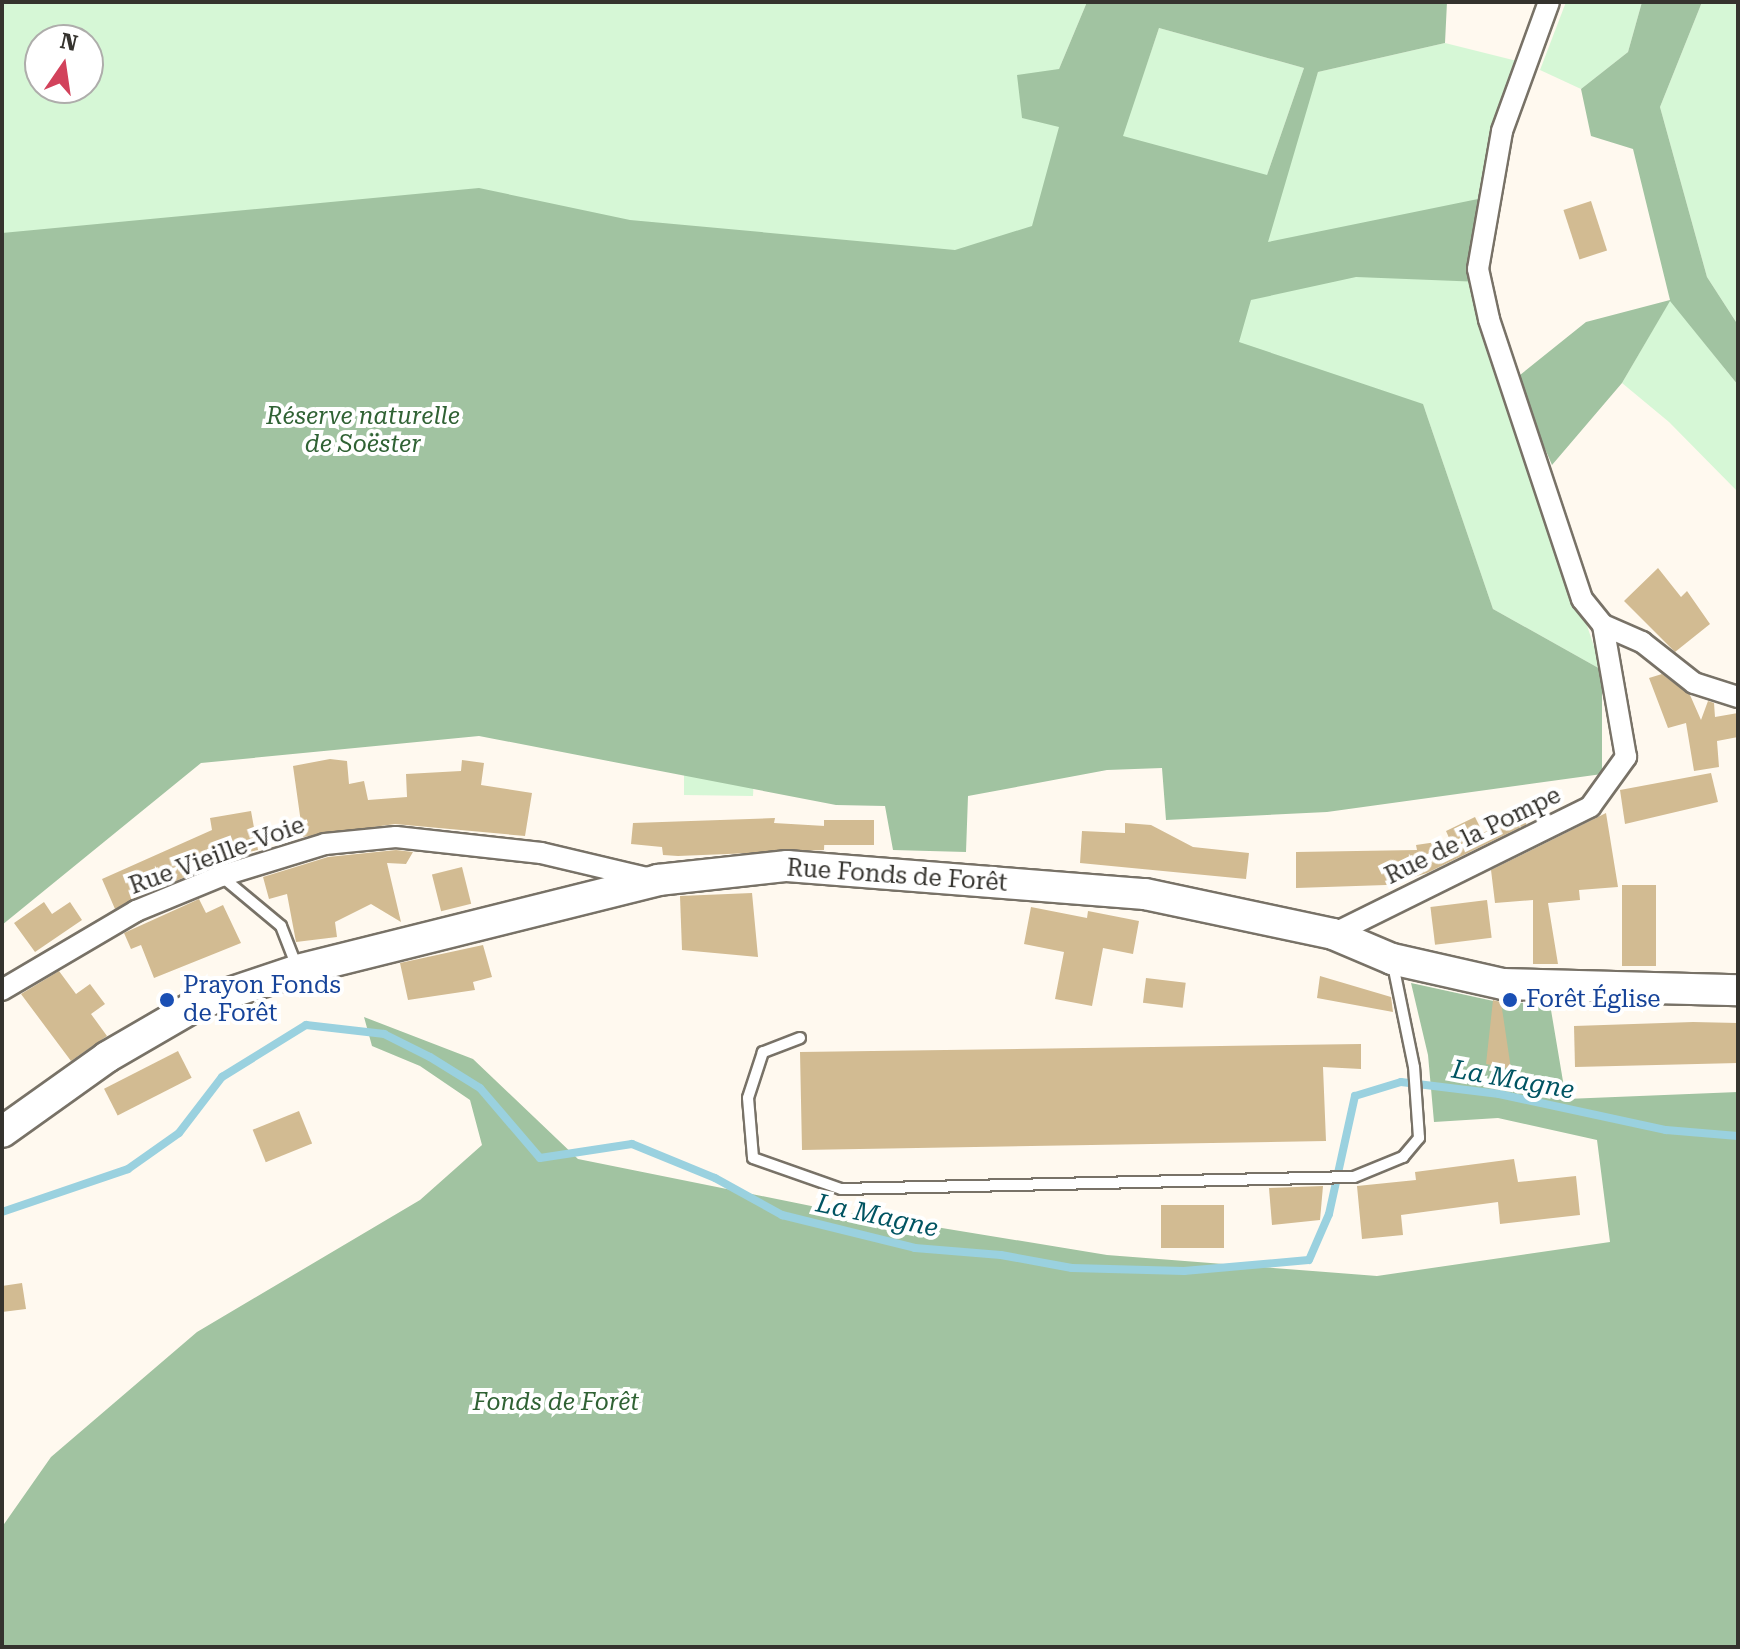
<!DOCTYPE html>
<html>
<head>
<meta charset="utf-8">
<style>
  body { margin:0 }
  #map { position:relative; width:1740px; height:1649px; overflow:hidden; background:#fff9ef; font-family:"Roboto Serif",serif }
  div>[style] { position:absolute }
  .green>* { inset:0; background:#d6f7d6 }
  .forest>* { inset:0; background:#a1c3a1 }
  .stream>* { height:8px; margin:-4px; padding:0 4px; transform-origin:4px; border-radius:4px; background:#9ad1df }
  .building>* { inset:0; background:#d2bb92; transform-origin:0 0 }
  .roads { filter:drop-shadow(2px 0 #787267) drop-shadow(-2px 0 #787267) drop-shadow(0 2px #787267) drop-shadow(0 -2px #787267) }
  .lane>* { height:10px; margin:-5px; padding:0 5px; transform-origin:5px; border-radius:5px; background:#fff }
  .street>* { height:20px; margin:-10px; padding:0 10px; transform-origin:10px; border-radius:10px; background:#fff }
  .secondary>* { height:30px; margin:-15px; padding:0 15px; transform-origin:15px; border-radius:15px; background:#fff }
  .dots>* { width:22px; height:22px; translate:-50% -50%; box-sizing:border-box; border:4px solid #fff; border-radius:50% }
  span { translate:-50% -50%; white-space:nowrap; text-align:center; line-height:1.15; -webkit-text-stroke:8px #fff; paint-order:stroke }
  .park-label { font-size:24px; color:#306234; font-style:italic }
  .street-label { font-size:24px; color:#35332e }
  .transit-label { font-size:24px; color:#164399 }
  .left { translate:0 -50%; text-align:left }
  .water-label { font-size:26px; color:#005462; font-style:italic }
  .frame { position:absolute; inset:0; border:4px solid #35332e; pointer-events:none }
  .north { position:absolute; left:24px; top:24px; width:80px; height:80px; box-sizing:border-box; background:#fff; border:2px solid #aeadab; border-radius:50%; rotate:13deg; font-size:22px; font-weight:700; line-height:32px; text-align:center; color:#35332e }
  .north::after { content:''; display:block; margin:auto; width:28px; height:36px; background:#d2425b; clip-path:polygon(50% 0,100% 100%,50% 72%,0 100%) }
</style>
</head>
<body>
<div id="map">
  <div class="green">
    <i style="clip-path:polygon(evenodd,2px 2px,1087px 2px,1059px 69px,1122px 136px,1159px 28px,1304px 68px,1267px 175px,1283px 179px,1318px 72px,1445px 43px,1517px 61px,1478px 199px,1482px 282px,1471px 282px,1602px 670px,1493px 609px,1425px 410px,755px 758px,753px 796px,684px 795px,684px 727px,2px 617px,2px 2px,40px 40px,88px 40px,88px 88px,40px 88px,40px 40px)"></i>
    <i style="clip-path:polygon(1566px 2px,1642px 2px,1628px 52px,1581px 89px,1540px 70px)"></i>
    <i style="clip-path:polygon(1702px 2px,1738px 2px,1738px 325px,1707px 277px,1660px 107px)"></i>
    <i style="clip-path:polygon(1670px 300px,1738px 385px,1738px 492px,1669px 422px,1622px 383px)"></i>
  </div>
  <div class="forest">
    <i style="clip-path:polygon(evenodd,1087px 2px,1447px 2px,1445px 43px,1318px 72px,1268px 242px,1478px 199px,1482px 282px,1356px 277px,1251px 300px,1239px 342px,1423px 404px,1493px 609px,1602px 670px,1602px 774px,1327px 812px,1166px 820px,1162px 768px,1107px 770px,968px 796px,966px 852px,893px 850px,885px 806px,836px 805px,479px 736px,201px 763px,2px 925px,2px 233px,479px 188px,630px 220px,955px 250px,1032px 226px,1059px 127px,1022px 118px,1017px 75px,1059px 69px,1087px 2px,1159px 28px,1304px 68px,1267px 175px,1123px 136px,1159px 28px)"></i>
    <i style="clip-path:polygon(1642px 2px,1702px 2px,1660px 107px,1707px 277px,1738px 325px,1738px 385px,1670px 301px,1622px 383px,1552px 465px,1515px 379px,1586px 322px,1670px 300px,1633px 149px,1591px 136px,1581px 89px,1628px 52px)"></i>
    <i style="clip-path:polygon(1411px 983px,1498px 1002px,1550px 1004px,1566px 1099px,1738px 1092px,1738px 1647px,2px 1647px,2px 1527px,51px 1457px,197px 1332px,420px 1200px,482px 1145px,470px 1100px,420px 1066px,372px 1046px,364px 1017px,473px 1059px,578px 1159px,826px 1209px,1107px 1255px,1377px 1276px,1610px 1242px,1597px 1140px,1498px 1118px,1434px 1122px,1428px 1055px)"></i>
  </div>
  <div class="stream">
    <i style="left:2px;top:1212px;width:133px;rotate:-18.8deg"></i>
    <i style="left:128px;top:1169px;width:62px;rotate:-35.2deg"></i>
    <i style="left:179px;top:1133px;width:71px;rotate:-52.5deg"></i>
    <i style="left:222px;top:1077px;width:99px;rotate:-31.8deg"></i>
    <i style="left:306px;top:1025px;width:79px;rotate:6.6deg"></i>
    <i style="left:384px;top:1034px;width:51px;rotate:26.6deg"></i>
    <i style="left:430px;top:1057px;width:59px;rotate:31.8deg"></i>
    <i style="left:480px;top:1088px;width:92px;rotate:49.4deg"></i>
    <i style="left:540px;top:1158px;width:93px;rotate:-8.7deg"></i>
    <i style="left:632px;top:1144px;width:90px;rotate:22.3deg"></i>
    <i style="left:715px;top:1178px;width:77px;rotate:28.9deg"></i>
    <i style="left:782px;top:1215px;width:137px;rotate:13.9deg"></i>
    <i style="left:915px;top:1248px;width:86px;rotate:4.7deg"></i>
    <i style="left:1001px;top:1255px;width:72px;rotate:10.4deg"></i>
    <i style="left:1072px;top:1268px;width:112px;rotate:1.5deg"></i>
    <i style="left:1184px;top:1271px;width:125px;rotate:-5deg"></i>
    <i style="left:1309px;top:1260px;width:50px;rotate:-66.5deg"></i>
    <i style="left:1329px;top:1214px;width:121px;rotate:-77.6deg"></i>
    <i style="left:1355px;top:1096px;width:48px;rotate:-16.9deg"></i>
    <i style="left:1401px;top:1082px;width:99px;rotate:7deg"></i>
    <i style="left:1499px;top:1094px;width:171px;rotate:12.2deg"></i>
    <i style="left:1666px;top:1130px;width:72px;rotate:4.8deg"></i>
  </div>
  <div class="building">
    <i style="left:1591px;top:201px;width:52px;height:29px;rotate:72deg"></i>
    <i style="clip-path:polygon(1658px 568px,1681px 597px,1687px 591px,1710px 624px,1675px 652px,1624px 601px)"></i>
    <i style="clip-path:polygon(1662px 674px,1690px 695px,1701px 720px,1708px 701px,1714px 703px,1715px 717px,1738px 713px,1738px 737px,1717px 741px,1719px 767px,1694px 771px,1686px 723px,1668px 728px,1649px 678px)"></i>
    <i style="clip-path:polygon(330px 759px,347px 761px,349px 784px,364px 781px,368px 800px,407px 797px,406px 774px,461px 771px,462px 760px,484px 763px,481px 785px,532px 793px,525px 836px,395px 824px,303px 837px,293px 766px)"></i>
    <i style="clip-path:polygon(1711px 773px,1718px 802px,1625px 824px,1620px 790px)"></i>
    <i style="clip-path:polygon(251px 811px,258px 850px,184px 865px,189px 875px,115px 909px,102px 879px,212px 830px,210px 818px)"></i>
    <i style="clip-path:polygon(1521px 812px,1527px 824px,1427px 873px,1386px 885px,1296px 888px,1296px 852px,1417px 850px,1416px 845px,1450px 840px,1446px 831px,1475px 817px,1483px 833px)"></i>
    <i style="clip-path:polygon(1606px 813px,1618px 887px,1579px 890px,1580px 900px,1548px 903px,1558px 964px,1533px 964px,1533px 900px,1495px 903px,1491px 870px)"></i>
    <i style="clip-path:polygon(775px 818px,774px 823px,825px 826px,824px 850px,678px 856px,663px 855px,662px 847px,631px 844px,633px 823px)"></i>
    <i style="left:824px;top:820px;width:50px;height:25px"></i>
    <i style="clip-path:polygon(1125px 823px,1151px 825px,1193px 847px,1249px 853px,1246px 879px,1080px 863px,1082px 831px,1125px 833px)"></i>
    <i style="clip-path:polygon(396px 850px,413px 852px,406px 864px,387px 863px,401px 922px,371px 904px,335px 922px,337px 937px,296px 942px,287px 894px,269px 899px,263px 877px,328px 857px)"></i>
    <i style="left:462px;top:867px;width:38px;height:31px;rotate:76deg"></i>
    <i style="left:1622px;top:885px;width:34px;height:81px"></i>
    <i style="clip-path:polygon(752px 893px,758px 957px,682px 950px,680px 896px)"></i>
    <i style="clip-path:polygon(199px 899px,206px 913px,223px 905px,241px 943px,154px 978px,141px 945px,131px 949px,124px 933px)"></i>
    <i style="left:1487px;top:900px;width:38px;height:57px;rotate:83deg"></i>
    <i style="clip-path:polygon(44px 902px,52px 914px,70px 902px,82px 920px,35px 952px,14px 923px)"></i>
    <i style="clip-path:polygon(1031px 907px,1087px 918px,1088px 911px,1139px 921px,1133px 954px,1103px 948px,1092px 1006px,1055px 999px,1064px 952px,1024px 944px)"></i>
    <i style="clip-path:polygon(483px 945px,492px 977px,473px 982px,475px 990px,408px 1000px,400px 963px)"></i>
    <i style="clip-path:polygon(59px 971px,76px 994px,90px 984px,105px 1004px,91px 1014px,107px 1036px,71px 1061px,21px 994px)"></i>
    <i style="clip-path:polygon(1320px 976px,1391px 997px,1393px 1012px,1317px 998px)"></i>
    <i style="left:1146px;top:978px;width:40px;height:25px;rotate:7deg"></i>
    <i style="clip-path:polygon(1493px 1000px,1501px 1002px,1511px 1069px,1486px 1064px)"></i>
    <i style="clip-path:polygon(1693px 1022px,1738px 1023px,1738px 1063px,1575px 1067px,1574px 1026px)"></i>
    <i style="clip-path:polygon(1361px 1044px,1361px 1069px,1323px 1067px,1326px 1141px,802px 1150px,800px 1052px)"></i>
    <i style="left:178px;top:1051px;width:30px;height:83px;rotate:63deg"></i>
    <i style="left:299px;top:1111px;width:35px;height:50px;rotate:68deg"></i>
    <i style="clip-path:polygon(1514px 1159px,1518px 1182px,1576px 1176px,1580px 1215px,1500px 1224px,1498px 1202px,1401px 1215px,1403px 1235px,1362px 1239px,1357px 1186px,1416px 1180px,1415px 1172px)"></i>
    <i style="clip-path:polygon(1323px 1186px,1320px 1220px,1272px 1225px,1269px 1188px)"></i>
    <i style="left:1161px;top:1205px;width:63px;height:43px"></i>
    <i style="clip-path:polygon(22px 1283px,26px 1309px,2px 1312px,2px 1286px)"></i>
  </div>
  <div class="roads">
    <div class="lane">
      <i style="left:221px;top:876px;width:78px;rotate:39.8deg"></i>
      <i style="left:281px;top:926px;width:44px;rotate:68.7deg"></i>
      <i style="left:800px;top:1038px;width:40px;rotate:159deg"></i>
      <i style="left:763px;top:1052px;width:48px;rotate:108.1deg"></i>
      <i style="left:748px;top:1098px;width:60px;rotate:85.2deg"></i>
      <i style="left:753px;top:1158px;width:93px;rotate:19.4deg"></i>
      <i style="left:841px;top:1189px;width:513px;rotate:-1.34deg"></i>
      <i style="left:1354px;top:1177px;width:53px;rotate:-22.2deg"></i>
      <i style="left:1403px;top:1157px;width:25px;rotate:-50deg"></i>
      <i style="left:1419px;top:1138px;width:71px;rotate:-94deg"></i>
      <i style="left:1414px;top:1067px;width:104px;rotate:-101.6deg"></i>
    </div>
    <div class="street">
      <i style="left:1603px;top:625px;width:43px;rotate:23.6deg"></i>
      <i style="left:1642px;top:642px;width:66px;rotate:38.3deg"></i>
      <i style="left:1694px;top:683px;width:46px;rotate:17.7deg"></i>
      <i style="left:1333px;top:934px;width:287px;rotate:-26.3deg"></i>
      <i style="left:1590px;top:807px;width:62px;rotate:-54.2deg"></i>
      <i style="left:1626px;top:757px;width:134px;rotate:-99.9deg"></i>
      <i style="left:1603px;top:625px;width:33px;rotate:-129deg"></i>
      <i style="left:1582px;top:599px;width:295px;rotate:-108.4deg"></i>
      <i style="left:1489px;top:319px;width:51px;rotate:-102.4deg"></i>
      <i style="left:1478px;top:269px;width:140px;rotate:-80.1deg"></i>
      <i style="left:1502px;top:131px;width:137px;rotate:-70deg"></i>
      <i style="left:2px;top:990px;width:156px;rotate:-30.5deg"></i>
      <i style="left:136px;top:911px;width:92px;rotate:-22.4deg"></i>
      <i style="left:221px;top:876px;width:109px;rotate:-17.1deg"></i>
      <i style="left:325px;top:844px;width:71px;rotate:-5.6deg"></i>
      <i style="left:396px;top:837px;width:146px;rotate:6.3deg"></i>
      <i style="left:541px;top:853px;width:113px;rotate:13.3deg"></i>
    </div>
    <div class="secondary">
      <i style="left:2px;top:1132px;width:129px;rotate:-35.5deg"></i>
      <i style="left:107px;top:1057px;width:108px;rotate:-30.1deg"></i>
      <i style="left:200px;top:1003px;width:103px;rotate:-18.6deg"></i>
      <i style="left:298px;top:970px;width:371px;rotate:-14deg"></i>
      <i style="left:658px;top:880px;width:130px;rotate:-6.2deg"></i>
      <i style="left:787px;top:866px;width:359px;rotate:4.5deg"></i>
      <i style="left:1145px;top:894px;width:192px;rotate:12deg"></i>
      <i style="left:1333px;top:934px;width:64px;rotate:23deg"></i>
      <i style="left:1392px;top:959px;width:114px;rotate:12.7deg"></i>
      <i style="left:1503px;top:984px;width:235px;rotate:1.5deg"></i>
    </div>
  </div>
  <div class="dots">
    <i style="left:167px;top:1000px;background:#1a4fb4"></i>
    <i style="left:1510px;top:1000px;background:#1a4fb4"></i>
  </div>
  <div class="park-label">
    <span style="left:363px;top:431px">Réserve naturelle<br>de Soëster</span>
    <span style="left:556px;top:1403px">Fonds de Forêt</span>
  </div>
  <div class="street-label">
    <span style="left:1473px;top:836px;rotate:-26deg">Rue de la Pompe</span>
    <span style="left:217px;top:856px;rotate:-20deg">Rue Vieille-Voie</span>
    <span style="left:897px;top:876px;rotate:4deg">Rue Fonds de Forêt</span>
  </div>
  <div class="transit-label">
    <span class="left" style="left:183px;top:1000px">Prayon Fonds<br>de Forêt</span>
    <span class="left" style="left:1526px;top:1000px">Forêt Église</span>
  </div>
  <div class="water-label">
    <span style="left:1513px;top:1080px;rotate:10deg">La Magne</span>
    <span style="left:877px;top:1216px;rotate:12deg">La Magne</span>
  </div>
  <div class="frame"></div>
  <div class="north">N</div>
</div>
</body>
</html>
